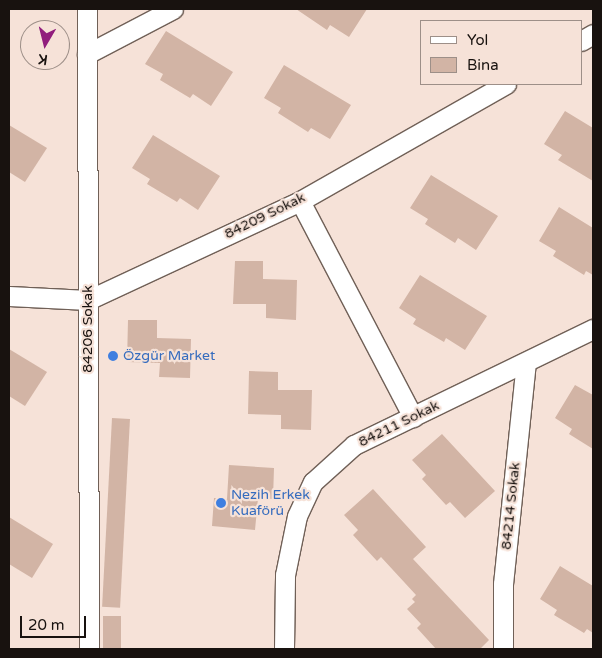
<!DOCTYPE html>
<html>
<head>
<meta charset="utf-8">
<style>
  body { margin:0 }
  #map { position:relative; width:602px; height:658px; overflow:hidden; background:#f6e2d8; font-family:"Varela Round",sans-serif }
  div>[style] { position:absolute }
  .building>* { inset:0; background:#d2b4a5; transform-origin:0 0 }
  .roads { filter:drop-shadow(1px 0 #706057) drop-shadow(-1px 0 #706057) drop-shadow(0 1px #706057) drop-shadow(0 -1px #706057) }
  .minor>* { height:19px; margin:-9.5px; padding:0 9.5px; transform-origin:9.5px; border-radius:9.5px; background:#fff }
  .dots>* { width:14px; height:14px; translate:-50% -50%; box-sizing:border-box; border:2px solid #f6e2d8; border-radius:50% }
  span { translate:-50% -50%; white-space:nowrap; text-align:center; line-height:1.15; -webkit-text-stroke:4.5px #f6e2d8; paint-order:stroke }
  .street-label { font-size:14px; color:#18120f }
  .shop-label { font-size:14px; color:#366cbe }
  .left { translate:0 -50%; text-align:left }
  .frame { position:absolute; inset:0; border:10px solid #18120f; pointer-events:none }
  .legend { position:absolute; left:420px; top:20px; width:162px; height:65px; box-sizing:border-box; background:#f6e2d8; border:1px solid #9d8f88; margin:0; padding:6px 9px; list-style:none; font-size:15px; color:#18120f }
  .legend li { display:flex; align-items:center; gap:10px; height:25px }
  .legend b { width:25px; border:1px solid #9d8f88 }
  .north { position:absolute; left:20px; top:20px; width:50px; height:50px; box-sizing:border-box; background:#f6e2d8; border:1px solid #9d8f88; border-radius:50%; rotate:188deg; font-size:14px; font-weight:700; line-height:20px; text-align:center; color:#18120f }
  .north::after { content:''; display:block; margin:auto; width:18px; height:22px; background:#911e7d; clip-path:polygon(50% 0,100% 100%,50% 72%,0 100%) }
  .scale { position:absolute; left:20px; top:616px; width:66px; height:22px; box-sizing:border-box; border:2px solid #18120f; border-top:0; padding-left:6px; font-size:15px; line-height:18px; white-space:nowrap; color:#18120f; -webkit-text-stroke:4px #f6e2d8; paint-order:stroke }
</style>
</head>
<body>
<div id="map">
  <div class="building">
    <i style="clip-path:polygon(296px 9px,367px 9px,349px 37px,330px 25px,327px 30px)"></i>
    <i style="clip-path:polygon(166px 31px,233px 72px,211px 106px,193px 94px,190px 98px,160px 80px,163px 74px,145px 64px)"></i>
    <i style="clip-path:polygon(284px 65px,351px 105px,330px 139px,311px 128px,308px 132px,278px 113px,281px 108px,264px 98px)"></i>
    <i style="clip-path:polygon(565px 111px,593px 128px,593px 181px,558px 160px,562px 155px,544px 144px)"></i>
    <i style="clip-path:polygon(9px 125px,47px 148px,25px 182px,9px 172px)"></i>
    <i style="clip-path:polygon(153px 135px,220px 176px,198px 210px,180px 198px,177px 202px,147px 184px,150px 179px,132px 168px)"></i>
    <i style="clip-path:polygon(431px 175px,498px 216px,476px 250px,458px 238px,455px 243px,425px 224px,428px 219px,410px 208px)"></i>
    <i style="clip-path:polygon(559px 207px,593px 228px,593px 275px,586px 271px,584px 275px,553px 256px,556px 251px,539px 241px)"></i>
    <i style="clip-path:polygon(235px 261px,263px 261px,263px 279px,297px 280px,296px 320px,266px 318px,266px 304px,233px 304px)"></i>
    <i style="clip-path:polygon(420px 275px,487px 316px,465px 350px,446px 338px,444px 342px,413px 324px,416px 319px,399px 308px)"></i>
    <i style="clip-path:polygon(128px 320px,157px 320px,157px 338px,191px 339px,190px 378px,159px 377px,160px 363px,127px 362px)"></i>
    <i style="clip-path:polygon(9px 349px,47px 372px,25px 406px,9px 396px)"></i>
    <i style="clip-path:polygon(249px 371px,278px 372px,278px 390px,312px 390px,311px 430px,281px 429px,281px 415px,248px 414px)"></i>
    <i style="clip-path:polygon(575px 385px,593px 395px,593px 449px,569px 434px,572px 429px,555px 418px)"></i>
    <i style="left:112px;top:418px;width:18px;height:189px;rotate:3deg"></i>
    <i style="clip-path:polygon(442px 434px,495px 491px,465px 518px,450px 502px,446px 505px,422px 479px,426px 475px,412px 460px)"></i>
    <i style="clip-path:polygon(229px 465px,274px 468px,273px 499px,258px 498px,255px 530px,212px 526px,214px 498px,227px 499px)"></i>
    <i style="clip-path:polygon(373px 489px,426px 547px,413px 559px,489px 640px,480px 649px,436px 649px,417px 628px,421px 624px,407px 609px,415px 602px,412px 599px,416px 595px,381px 557px,377px 561px,353px 535px,358px 530px,344px 515px)"></i>
    <i style="clip-path:polygon(9px 517px,53px 544px,32px 578px,9px 564px)"></i>
    <i style="clip-path:polygon(560px 566px,593px 586px,593px 633px,587px 629px,584px 633px,554px 615px,557px 610px,540px 599px)"></i>
    <i style="left:103px;top:616px;width:18px;height:33px"></i>
  </div>
  <div class="roads">
    <div class="minor">
      <i style="left:87px;top:9px;width:640px;rotate:89.82deg"></i>
      <i style="left:581px;top:41px;width:14px;rotate:-30deg"></i>
      <i style="left:87px;top:54px;width:97px;rotate:-27.6deg"></i>
      <i style="left:300px;top:201px;width:244px;rotate:62.4deg"></i>
      <i style="left:9px;top:296px;width:79px;rotate:2.9deg"></i>
      <i style="left:88px;top:300px;width:234px;rotate:-25deg"></i>
      <i style="left:300px;top:201px;width:237px;rotate:-29.6deg"></i>
      <i style="left:284px;top:649px;width:74px;rotate:-89.2deg"></i>
      <i style="left:285px;top:575px;width:60px;rotate:-78.5deg"></i>
      <i style="left:297px;top:516px;width:38px;rotate:-65deg"></i>
      <i style="left:313px;top:482px;width:55px;rotate:-42.1deg"></i>
      <i style="left:354px;top:445px;width:266px;rotate:-25.9deg"></i>
      <i style="left:503px;top:649px;width:65px;rotate:-90deg"></i>
      <i style="left:503px;top:584px;width:223px;rotate:-84.1deg"></i>
    </div>
  </div>
  <div class="dots">
    <i style="left:113px;top:356px;background:#3f7fe0"></i>
    <i style="left:221px;top:503px;background:#3f7fe0"></i>
  </div>
  <div class="street-label">
    <span style="left:265px;top:216px;rotate:-26deg">84209 Sokak</span>
    <span style="left:88px;top:329px;rotate:-90deg">84206 Sokak</span>
    <span style="left:399px;top:424px;rotate:-26deg">84211 Sokak</span>
    <span style="left:511px;top:506px;rotate:-84deg">84214 Sokak</span>
  </div>
  <div class="shop-label">
    <span class="left" style="left:123px;top:356px">Özgür Market</span>
    <span class="left" style="left:231px;top:503px">Nezih Erkek<br>Kuaförü</span>
  </div>
  <div class="frame"></div>
  <ul class="legend">
  <li><b style="height:6px;background:#fff"></b>Yol</li>
  <li><b style="height:14px;background:#d2b4a5"></b>Bina</li>
  </ul>
  <div class="north">K</div>
  <div class="scale">20 m</div>
</div>
</body>
</html>
